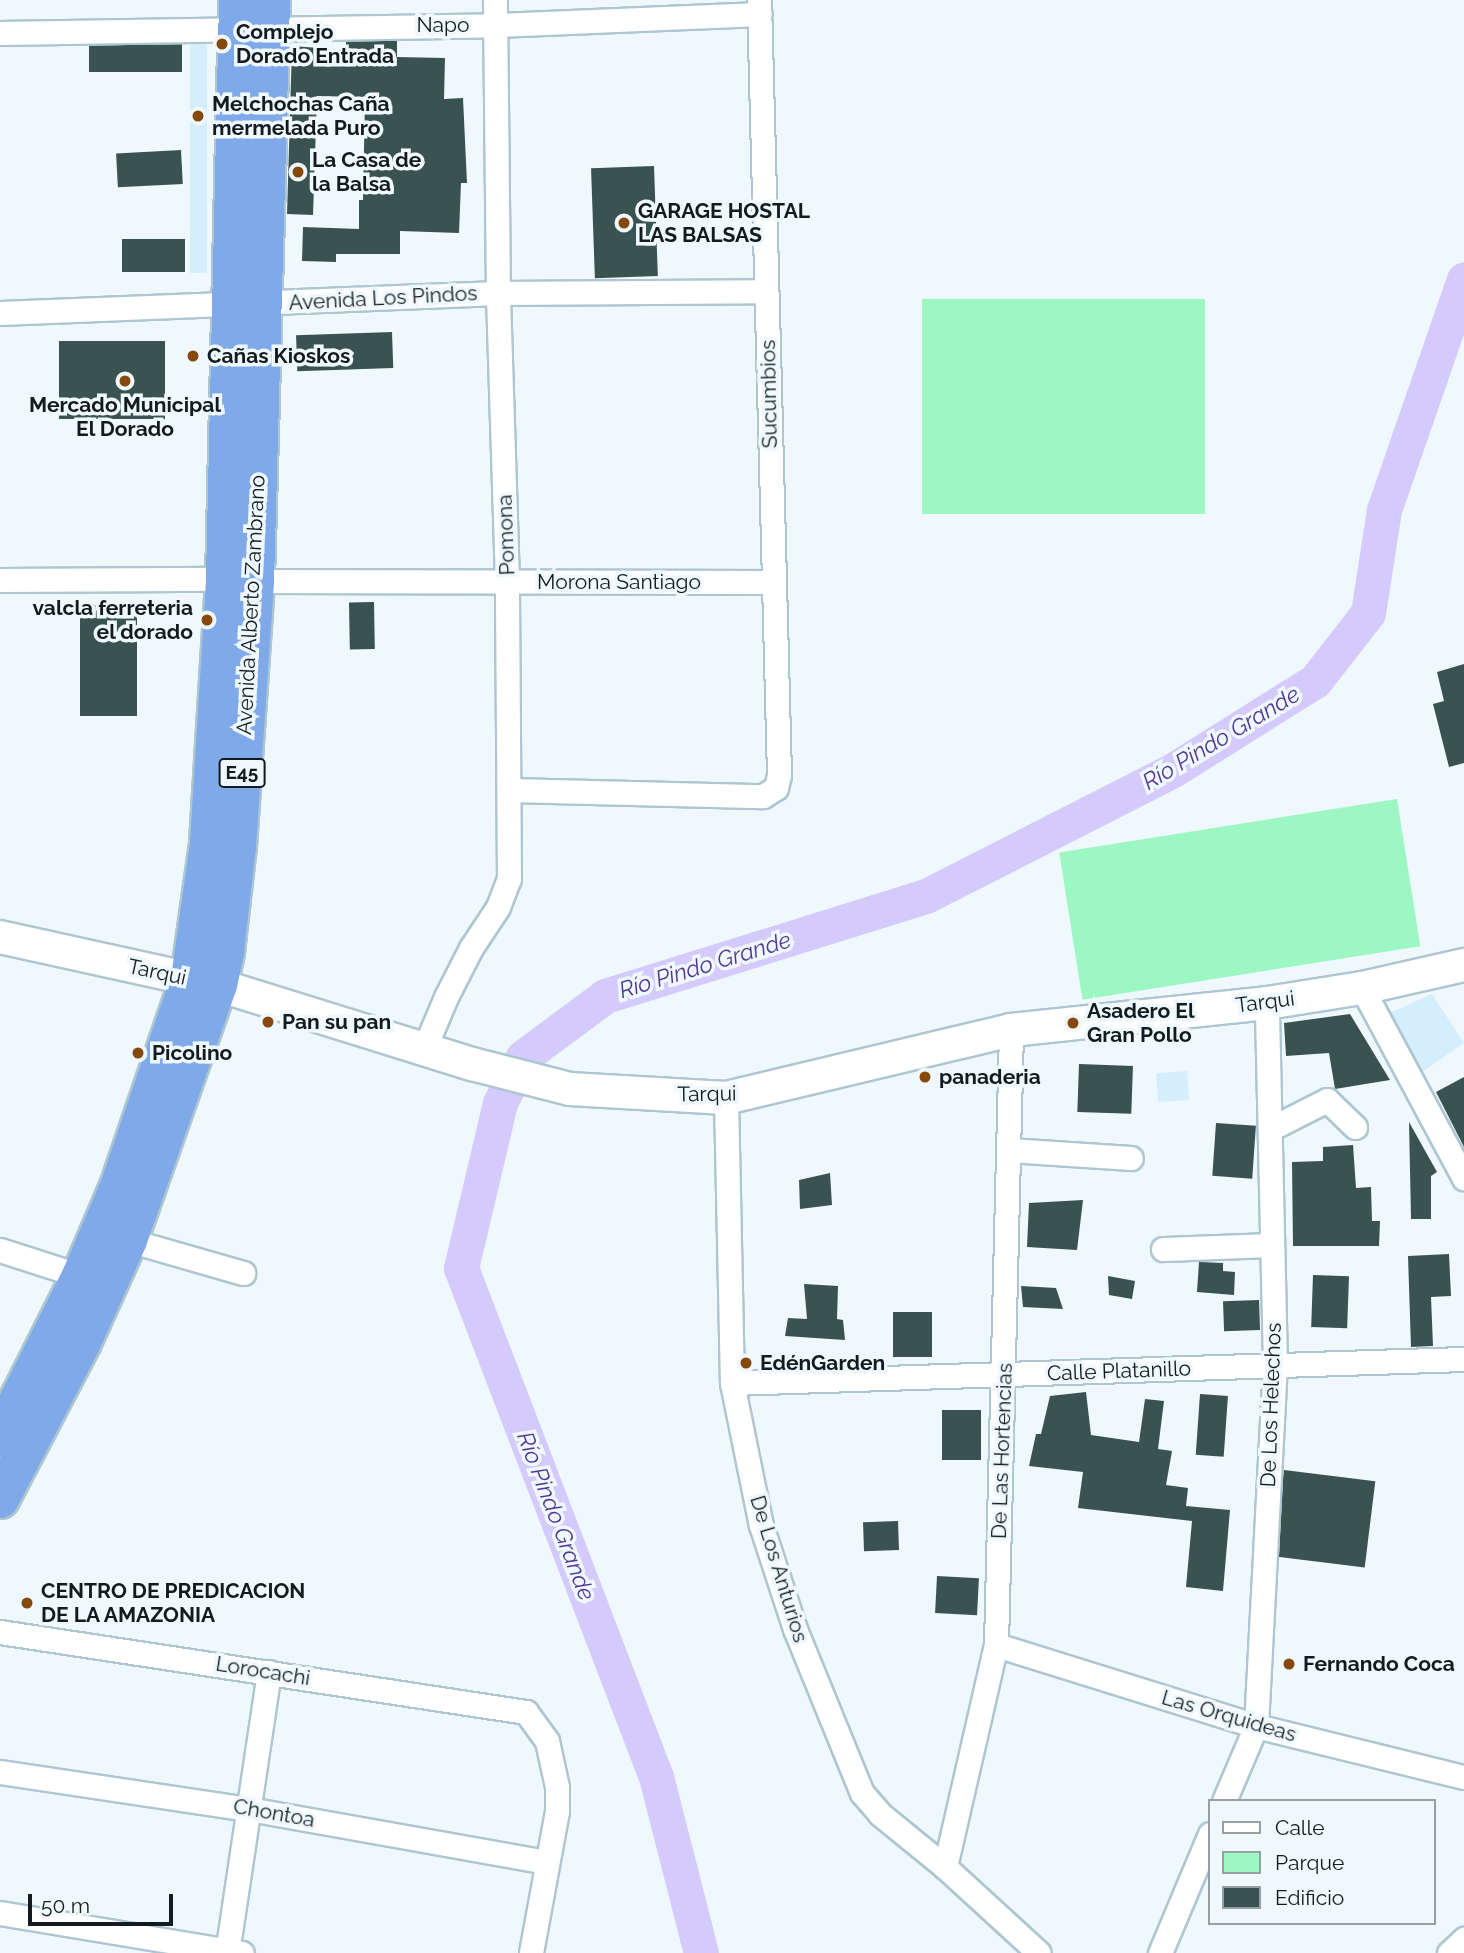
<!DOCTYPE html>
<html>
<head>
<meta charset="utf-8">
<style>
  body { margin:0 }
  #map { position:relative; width:1464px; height:1953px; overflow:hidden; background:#eef8fd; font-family:Raleway,sans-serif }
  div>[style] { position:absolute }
  .built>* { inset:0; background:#d4effb; transform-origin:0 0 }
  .green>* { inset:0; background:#9df7c3; transform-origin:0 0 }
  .river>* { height:35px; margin:-17.5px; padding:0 17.5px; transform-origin:17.5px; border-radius:17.5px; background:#d4cbfc }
  .building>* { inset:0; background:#3a5351; transform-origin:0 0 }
  .roads { filter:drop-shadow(2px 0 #adc6d0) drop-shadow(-2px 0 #adc6d0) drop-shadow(0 2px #adc6d0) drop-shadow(0 -2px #adc6d0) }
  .street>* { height:23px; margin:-11.5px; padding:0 11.5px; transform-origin:11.5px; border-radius:11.5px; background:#fff }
  .secondary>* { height:32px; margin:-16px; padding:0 16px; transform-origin:16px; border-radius:16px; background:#fff }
  .highway>* { height:38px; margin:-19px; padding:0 19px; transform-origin:19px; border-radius:19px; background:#80a9e9 }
  .dots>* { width:19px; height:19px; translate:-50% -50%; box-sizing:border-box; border:4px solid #eef8fd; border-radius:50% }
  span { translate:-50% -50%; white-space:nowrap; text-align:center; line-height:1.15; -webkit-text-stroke:7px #eef8fd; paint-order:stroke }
  .shield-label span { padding:2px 5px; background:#eef8fd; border:2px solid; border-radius:5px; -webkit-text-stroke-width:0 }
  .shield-label { font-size:19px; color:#121b1f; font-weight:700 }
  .street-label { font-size:21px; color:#121b1f }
  .poi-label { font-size:21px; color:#121b1f; font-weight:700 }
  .left { translate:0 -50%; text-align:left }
  .right { translate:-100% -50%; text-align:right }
  .water-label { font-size:23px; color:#533894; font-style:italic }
  .legend { position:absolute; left:1208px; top:1799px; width:228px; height:126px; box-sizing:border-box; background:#eef8fd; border:2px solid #96a0a4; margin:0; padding:9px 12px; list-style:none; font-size:21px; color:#121b1f }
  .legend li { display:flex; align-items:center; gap:14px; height:35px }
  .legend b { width:35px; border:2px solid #96a0a4 }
  .scale { position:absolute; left:28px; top:1894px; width:145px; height:32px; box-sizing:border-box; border:4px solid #121b1f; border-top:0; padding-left:9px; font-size:21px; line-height:24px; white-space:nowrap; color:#121b1f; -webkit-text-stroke:5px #eef8fd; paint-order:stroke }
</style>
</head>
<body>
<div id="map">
  <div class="built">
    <i style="left:190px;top:44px;width:17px;height:229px"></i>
    <i style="clip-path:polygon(1432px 994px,1464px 1043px,1422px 1072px,1390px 1013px)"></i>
    <i style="left:1187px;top:1071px;width:29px;height:31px;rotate:86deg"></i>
  </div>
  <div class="green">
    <i style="left:922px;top:299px;width:283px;height:215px"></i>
    <i style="left:1397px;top:799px;width:149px;height:342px;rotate:81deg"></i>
  </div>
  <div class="river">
    <i style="left:701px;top:1953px;width:182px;rotate:-104.3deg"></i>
    <i style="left:656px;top:1777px;width:545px;rotate:-110.96deg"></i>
    <i style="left:461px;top:1268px;width:170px;rotate:-76.7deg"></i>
    <i style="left:500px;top:1103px;width:51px;rotate:-63.4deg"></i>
    <i style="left:523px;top:1057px;width:102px;rotate:-36.6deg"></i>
    <i style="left:605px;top:996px;width:336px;rotate:-17.3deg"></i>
    <i style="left:926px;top:896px;width:277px;rotate:-27deg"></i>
    <i style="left:1173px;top:770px;width:168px;rotate:-32.1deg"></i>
    <i style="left:1315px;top:681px;width:86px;rotate:-52.1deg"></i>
    <i style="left:1368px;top:613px;width:104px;rotate:-81.2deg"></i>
    <i style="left:1384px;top:510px;width:244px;rotate:-70.9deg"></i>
  </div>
  <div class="building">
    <i style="clip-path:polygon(346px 41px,397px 41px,397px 57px,445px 58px,444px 99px,463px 98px,467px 183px,461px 183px,459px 233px,400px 231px,400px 254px,336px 254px,336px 262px,302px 261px,303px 227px,359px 229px,359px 200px,363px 200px,365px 97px,317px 96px,313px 215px,287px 214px,292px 46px,346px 50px)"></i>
    <i style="left:182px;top:44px;width:28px;height:93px;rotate:90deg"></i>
    <i style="left:181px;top:150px;width:34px;height:65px;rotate:87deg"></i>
    <i style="left:654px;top:166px;width:110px;height:63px;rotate:88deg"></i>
    <i style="left:122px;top:239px;width:63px;height:33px"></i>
    <i style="left:392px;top:332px;width:36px;height:96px;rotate:88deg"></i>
    <i style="left:59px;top:341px;width:106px;height:78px"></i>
    <i style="left:374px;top:602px;width:47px;height:25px;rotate:89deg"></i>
    <i style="left:80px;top:605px;width:57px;height:111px"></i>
    <i style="clip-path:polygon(1464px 664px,1464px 763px,1449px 767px,1433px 704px,1444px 701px,1437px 672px)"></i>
    <i style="clip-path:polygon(1350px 1014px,1390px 1080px,1335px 1089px,1329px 1053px,1286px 1056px,1284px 1023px)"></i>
    <i style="left:1079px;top:1064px;width:54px;height:48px;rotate:2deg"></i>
    <i style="clip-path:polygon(1464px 1077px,1464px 1147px,1436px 1092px)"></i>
    <i style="clip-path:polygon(1409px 1122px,1437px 1172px,1431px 1176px,1431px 1219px,1411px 1219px)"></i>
    <i style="left:1216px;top:1123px;width:40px;height:53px;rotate:4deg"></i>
    <i style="clip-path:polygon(1353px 1145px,1356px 1188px,1371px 1187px,1372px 1221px,1380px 1221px,1379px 1246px,1293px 1246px,1292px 1162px,1323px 1161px,1323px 1147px)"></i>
    <i style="clip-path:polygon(830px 1173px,832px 1205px,800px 1209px,799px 1180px)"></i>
    <i style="clip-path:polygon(1083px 1200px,1077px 1250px,1027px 1247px,1029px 1203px)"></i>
    <i style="clip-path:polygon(1449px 1254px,1451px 1296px,1431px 1297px,1433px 1346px,1411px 1347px,1408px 1256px)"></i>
    <i style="clip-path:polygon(1199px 1262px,1223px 1263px,1223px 1271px,1235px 1272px,1234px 1295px,1197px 1292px)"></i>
    <i style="left:1313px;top:1275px;width:36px;height:52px;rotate:2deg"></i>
    <i style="clip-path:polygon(1108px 1276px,1135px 1281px,1132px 1299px,1109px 1295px)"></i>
    <i style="clip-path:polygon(804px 1284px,838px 1286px,837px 1319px,843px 1320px,845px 1340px,785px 1336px,788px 1318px,807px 1319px)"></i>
    <i style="clip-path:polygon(1021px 1286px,1056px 1288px,1063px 1309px,1023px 1307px)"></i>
    <i style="left:1259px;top:1300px;width:30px;height:36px;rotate:88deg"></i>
    <i style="left:932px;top:1312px;width:45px;height:39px;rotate:90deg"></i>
    <i style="clip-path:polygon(1086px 1392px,1091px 1435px,1139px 1442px,1145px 1399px,1164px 1401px,1158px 1449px,1172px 1451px,1166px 1485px,1188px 1488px,1186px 1506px,1230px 1510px,1223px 1591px,1186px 1587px,1192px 1521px,1078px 1508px,1083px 1472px,1029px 1466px,1036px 1434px,1041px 1434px,1050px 1396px)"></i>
    <i style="left:1200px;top:1394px;width:28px;height:61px;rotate:4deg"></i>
    <i style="left:942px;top:1410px;width:39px;height:50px"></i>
    <i style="left:1284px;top:1470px;width:92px;height:87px;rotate:7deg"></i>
    <i style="left:898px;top:1521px;width:29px;height:35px;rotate:88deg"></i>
    <i style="left:937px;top:1576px;width:42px;height:37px;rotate:3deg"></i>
  </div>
  <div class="roads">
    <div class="street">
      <i style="left:0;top:33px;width:496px;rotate:-0.9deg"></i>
      <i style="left:496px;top:25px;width:264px;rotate:-2.4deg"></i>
      <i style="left:0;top:313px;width:498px;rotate:-2.3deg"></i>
      <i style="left:498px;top:293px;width:268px;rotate:-0.4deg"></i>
      <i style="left:0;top:580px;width:225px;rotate:-0.3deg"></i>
      <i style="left:255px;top:581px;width:518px;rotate:0.11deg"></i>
      <i style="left:510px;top:790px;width:253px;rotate:1.4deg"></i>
      <i style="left:763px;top:796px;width:15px;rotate:-32deg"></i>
      <i style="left:776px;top:788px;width:13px;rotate:-77deg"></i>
      <i style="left:779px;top:775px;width:775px;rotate:-91.48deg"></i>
      <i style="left:1362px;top:988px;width:216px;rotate:61.8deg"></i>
      <i style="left:424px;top:1049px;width:56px;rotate:-67.1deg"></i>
      <i style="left:446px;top:997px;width:55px;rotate:-63deg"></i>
      <i style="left:471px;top:948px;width:49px;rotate:-56.6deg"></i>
      <i style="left:498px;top:907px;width:30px;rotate:-69deg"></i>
      <i style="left:509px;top:879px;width:297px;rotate:-90.4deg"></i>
      <i style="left:507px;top:582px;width:289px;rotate:-91.8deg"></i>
      <i style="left:498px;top:293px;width:293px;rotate:-90.6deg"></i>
      <i style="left:726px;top:1098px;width:285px;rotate:88.8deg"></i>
      <i style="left:732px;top:1383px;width:145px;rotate:78.5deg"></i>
      <i style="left:761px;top:1525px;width:109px;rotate:71.9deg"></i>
      <i style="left:795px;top:1629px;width:177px;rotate:67.8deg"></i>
      <i style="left:862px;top:1793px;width:28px;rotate:49deg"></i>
      <i style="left:880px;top:1814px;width:84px;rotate:39.2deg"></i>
      <i style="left:945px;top:1867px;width:127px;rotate:42.5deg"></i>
      <i style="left:1270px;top:1129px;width:64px;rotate:-27deg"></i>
      <i style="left:1327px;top:1100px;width:39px;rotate:44deg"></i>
      <i style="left:1009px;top:1150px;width:122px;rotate:3.8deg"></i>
      <i style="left:128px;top:1240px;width:120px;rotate:16deg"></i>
      <i style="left:1163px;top:1249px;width:109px;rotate:-2.1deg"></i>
      <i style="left:0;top:1250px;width:85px;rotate:17.8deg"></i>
      <i style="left:732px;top:1383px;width:732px;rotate:-1.88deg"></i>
      <i style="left:0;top:1632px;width:532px;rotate:8.65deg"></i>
      <i style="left:526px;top:1712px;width:36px;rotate:54deg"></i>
      <i style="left:547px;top:1741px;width:47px;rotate:77.7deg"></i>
      <i style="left:557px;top:1787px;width:24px;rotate:90deg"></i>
      <i style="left:557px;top:1811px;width:144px;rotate:100.4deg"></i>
      <i style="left:996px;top:1645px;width:272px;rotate:17.3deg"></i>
      <i style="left:1256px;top:1726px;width:214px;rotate:13.8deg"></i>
      <i style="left:0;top:1772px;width:252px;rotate:8.5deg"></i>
      <i style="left:249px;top:1809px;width:302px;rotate:10.1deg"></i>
      <i style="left:1224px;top:1801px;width:82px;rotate:-66.9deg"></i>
      <i style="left:1256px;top:1726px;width:361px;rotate:-87deg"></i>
      <i style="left:1275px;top:1365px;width:362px;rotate:-91.3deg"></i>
      <i style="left:945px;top:1867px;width:228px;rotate:-77.1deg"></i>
      <i style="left:996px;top:1645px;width:615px;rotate:-88.6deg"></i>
      <i style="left:0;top:1913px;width:245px;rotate:9.4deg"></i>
      <i style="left:227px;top:1953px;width:284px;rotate:-81.5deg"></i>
      <i style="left:1160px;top:1953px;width:129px;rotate:-67.2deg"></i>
      <i style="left:1449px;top:1953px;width:21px;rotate:-43deg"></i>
    </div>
    <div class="secondary">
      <i style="left:0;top:937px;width:223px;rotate:12.4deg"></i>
      <i style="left:218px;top:985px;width:266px;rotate:17.3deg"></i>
      <i style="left:472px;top:1064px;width:101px;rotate:14.3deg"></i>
      <i style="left:570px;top:1089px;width:156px;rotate:3.3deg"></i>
      <i style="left:726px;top:1098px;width:293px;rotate:-13.4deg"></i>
      <i style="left:1011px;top:1030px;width:257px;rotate:-6deg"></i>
      <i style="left:1267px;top:1003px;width:96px;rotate:-9deg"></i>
      <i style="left:1362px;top:988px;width:105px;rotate:-12.7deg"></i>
    </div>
    <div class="highway">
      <i style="left:0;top:1437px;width:180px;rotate:-63.3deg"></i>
      <i style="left:81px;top:1276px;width:97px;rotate:-66.9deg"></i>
      <i style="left:119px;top:1187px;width:220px;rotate:-71.2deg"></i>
      <i style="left:190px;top:979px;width:137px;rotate:-82deg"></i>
      <i style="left:209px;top:843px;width:264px;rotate:-86.5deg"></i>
      <i style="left:225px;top:579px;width:579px;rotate:-88.71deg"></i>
      <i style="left:0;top:1499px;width:177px;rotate:-62.4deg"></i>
      <i style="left:82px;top:1342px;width:112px;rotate:-65.7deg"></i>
      <i style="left:128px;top:1240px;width:270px;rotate:-70.6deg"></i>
      <i style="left:218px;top:985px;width:35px;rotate:-78deg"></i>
      <i style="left:225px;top:951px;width:106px;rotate:-83.5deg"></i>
      <i style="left:237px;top:846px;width:266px;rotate:-86.1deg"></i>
      <i style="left:255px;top:581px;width:581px;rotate:-88.42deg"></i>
    </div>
  </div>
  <div class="dots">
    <i style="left:222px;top:44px;background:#87480d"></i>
    <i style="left:198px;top:116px;background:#87480d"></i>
    <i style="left:298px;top:172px;background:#87480d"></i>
    <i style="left:624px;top:223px;background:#87480d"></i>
    <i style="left:193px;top:356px;background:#87480d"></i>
    <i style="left:125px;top:381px;background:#87480d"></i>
    <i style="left:207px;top:620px;background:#87480d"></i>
    <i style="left:268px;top:1022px;background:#87480d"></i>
    <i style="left:1073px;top:1023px;background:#87480d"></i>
    <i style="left:138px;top:1053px;background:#87480d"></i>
    <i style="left:925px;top:1077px;background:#87480d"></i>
    <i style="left:746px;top:1363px;background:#87480d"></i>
    <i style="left:27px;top:1603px;background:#87480d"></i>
    <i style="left:1289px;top:1664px;background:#87480d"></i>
  </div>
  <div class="shield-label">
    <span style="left:242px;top:773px">E45</span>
  </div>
  <div class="street-label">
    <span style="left:443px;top:25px">Napo</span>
    <span style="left:383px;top:298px;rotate:-3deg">Avenida Los Pindos</span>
    <span style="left:769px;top:394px;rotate:-91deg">Sucumbios</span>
    <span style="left:506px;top:535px;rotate:-92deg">Pomona</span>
    <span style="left:619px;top:582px">Morona Santiago</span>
    <span style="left:251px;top:605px;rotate:-87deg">Avenida Alberto Zambrano</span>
    <span style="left:157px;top:972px;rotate:12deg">Tarqui</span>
    <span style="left:1265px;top:1002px;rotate:-7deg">Tarqui</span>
    <span style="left:707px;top:1094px;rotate:-1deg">Tarqui</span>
    <span style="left:1119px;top:1371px;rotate:-2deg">Calle Platanillo</span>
    <span style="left:1271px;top:1405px;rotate:-88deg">De Los Helechos</span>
    <span style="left:1002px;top:1451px;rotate:-88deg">De Las Hortencias</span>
    <span style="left:779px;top:1569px;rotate:73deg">De Los Anturios</span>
    <span style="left:263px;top:1671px;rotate:9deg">Lorocachi</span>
    <span style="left:1229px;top:1716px;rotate:16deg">Las Orquideas</span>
    <span style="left:274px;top:1813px;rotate:10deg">Chontoa</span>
  </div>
  <div class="poi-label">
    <span class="left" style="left:236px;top:44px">Complejo<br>Dorado Entrada</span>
    <span class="left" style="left:212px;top:116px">Melchochas Caña<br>mermelada Puro</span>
    <span class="left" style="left:312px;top:172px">La Casa de<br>la Balsa</span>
    <span class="left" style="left:638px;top:223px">GARAGE HOSTAL<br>LAS BALSAS</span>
    <span class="left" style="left:207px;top:356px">Cañas Kioskos</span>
    <span style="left:125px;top:417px">Mercado Municipal<br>El Dorado</span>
    <span class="right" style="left:193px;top:620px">valcla ferreteria<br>el dorado</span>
    <span class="left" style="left:1087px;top:1023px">Asadero El<br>Gran Pollo</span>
    <span class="left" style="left:282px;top:1022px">Pan su pan</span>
    <span class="left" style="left:152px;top:1053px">Picolino</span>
    <span class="left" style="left:939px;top:1077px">panaderia</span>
    <span class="left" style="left:760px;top:1363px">EdénGarden</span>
    <span class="left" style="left:41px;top:1603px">CENTRO DE PREDICACION<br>DE LA AMAZONIA</span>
    <span class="left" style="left:1303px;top:1664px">Fernando Coca</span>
  </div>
  <div class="water-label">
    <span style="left:1221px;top:738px;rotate:-31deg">Río Pindo Grande</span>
    <span style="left:705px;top:965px;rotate:-17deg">Río Pindo Grande</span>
    <span style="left:556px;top:1516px;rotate:69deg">Río Pindo Grande</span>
  </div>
  <ul class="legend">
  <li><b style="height:9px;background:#fff"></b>Calle</li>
  <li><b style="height:19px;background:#9df7c3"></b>Parque</li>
  <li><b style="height:19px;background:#3a5351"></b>Edificio</li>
  </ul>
  <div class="scale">50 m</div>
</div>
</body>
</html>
